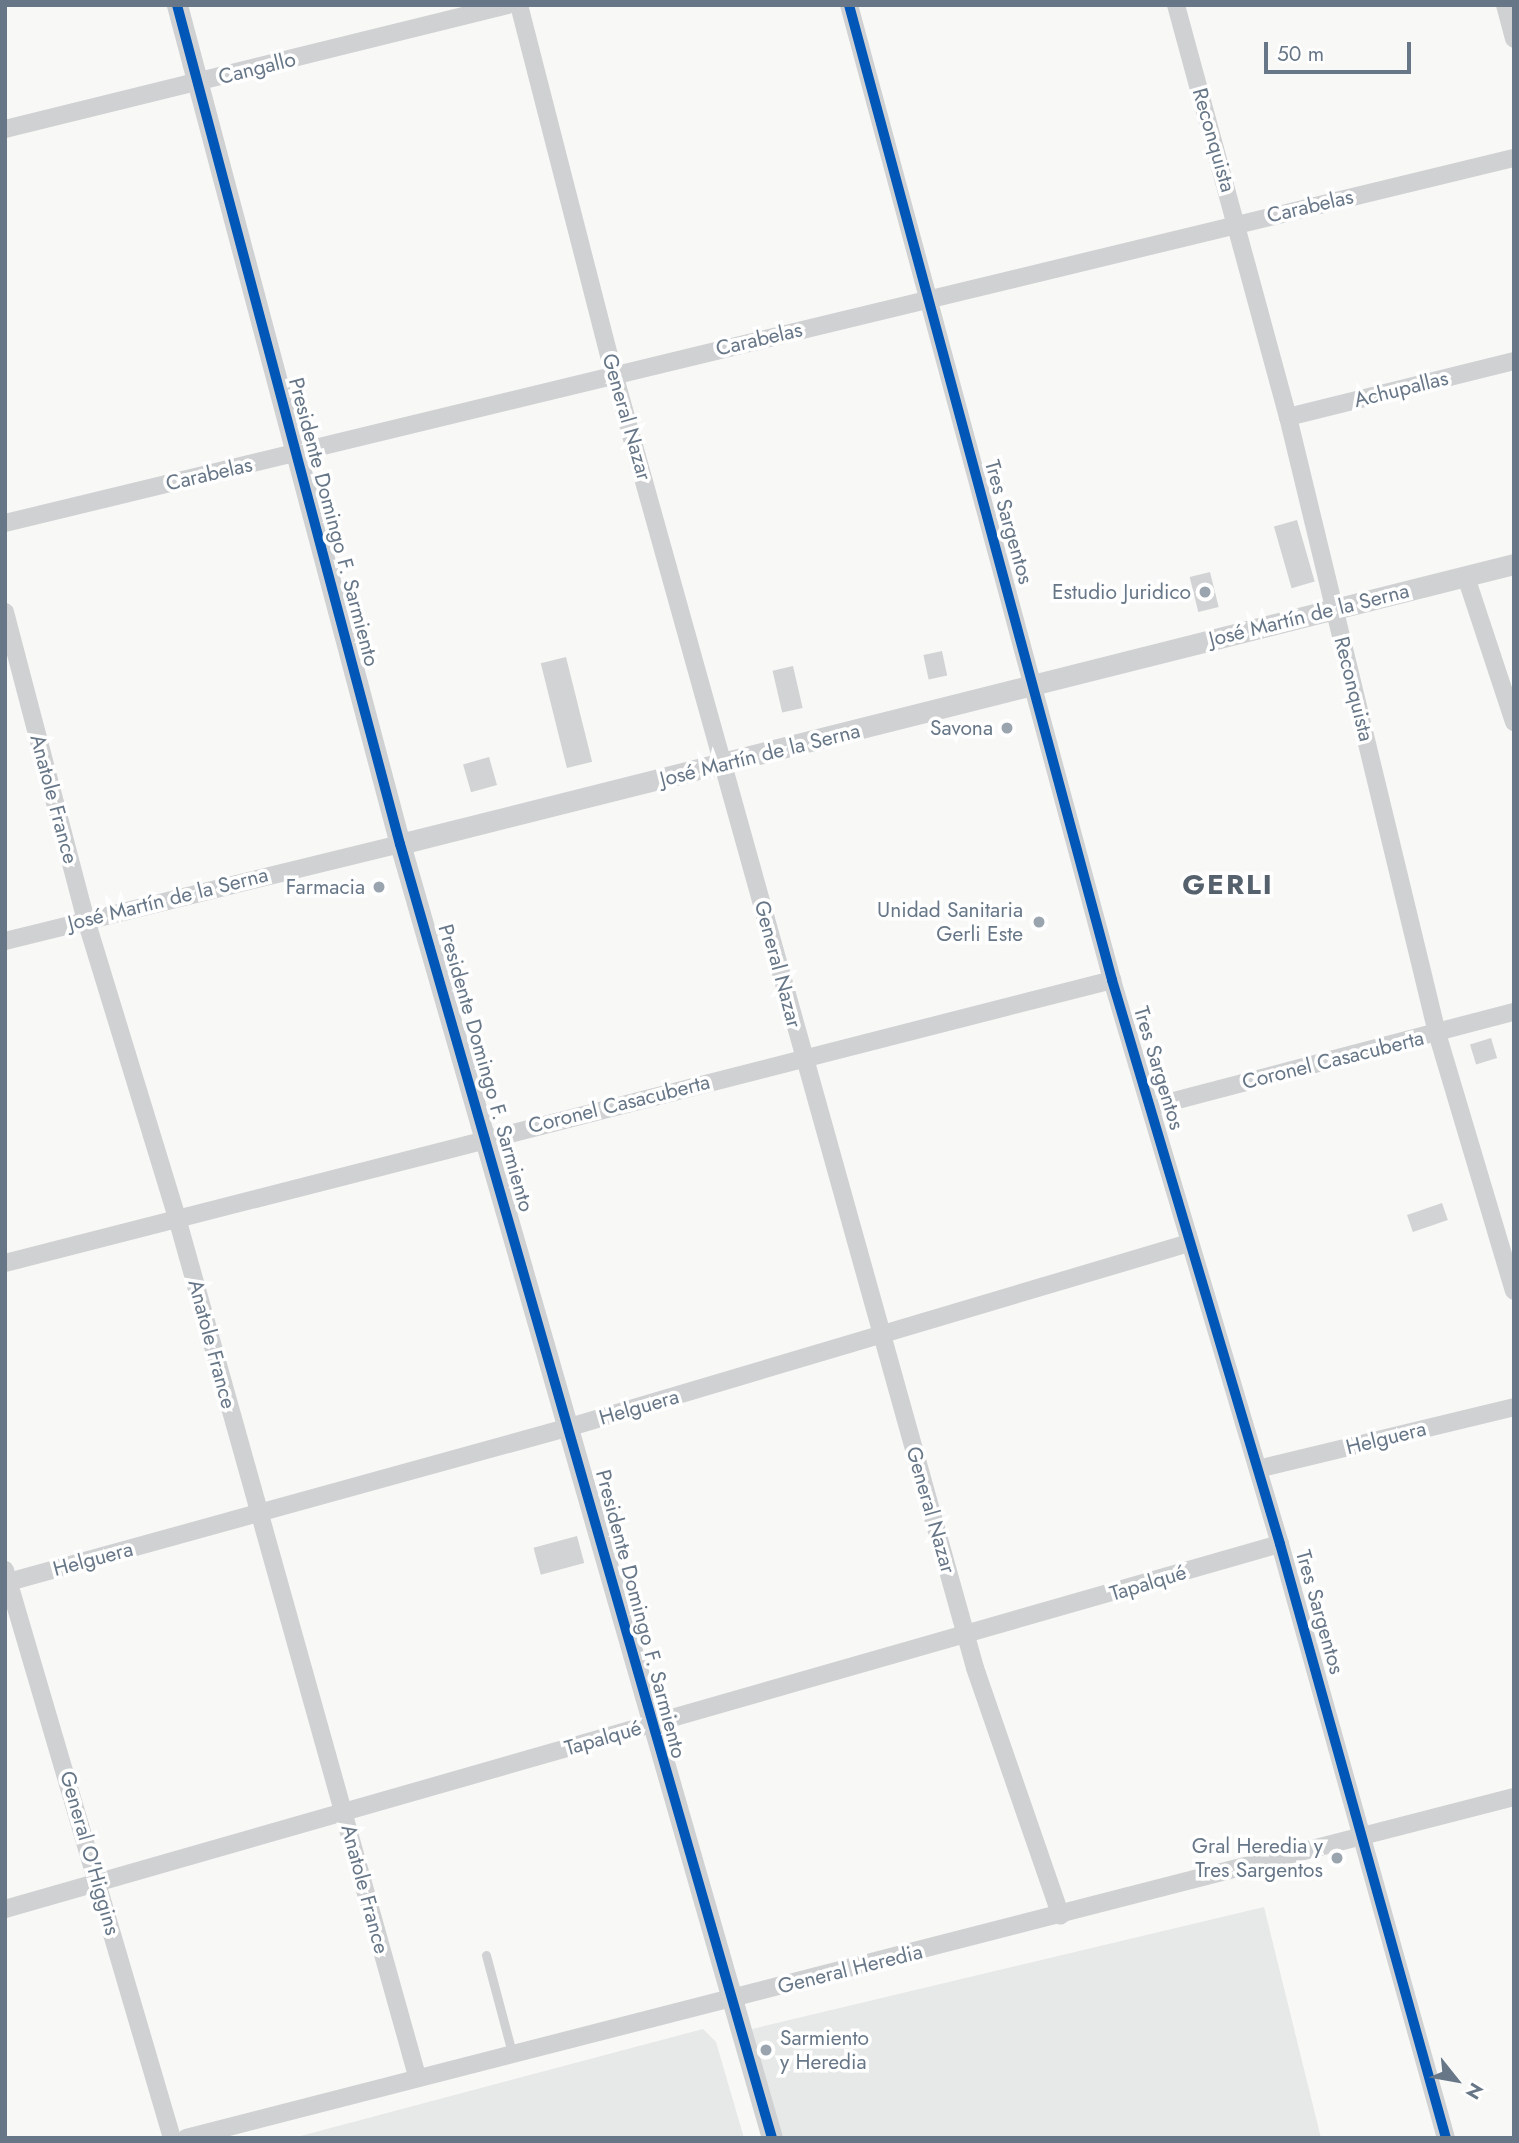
<!DOCTYPE html>
<html>
<head>
<meta charset="utf-8">
<style>
  body { margin:0 }
  #map { position:relative; width:1519px; height:2143px; overflow:hidden; background:#f8f8f7; font-family:Jost,sans-serif }
  div>[style] { position:absolute }
  .built>* { inset:0; background:#e7e8e8 }
  .building>* { inset:0; background:#d2d3d4; transform-origin:0 0 }
  .service>* { height:9px; margin:-4.5px; padding:0 4.5px; transform-origin:4.5px; border-radius:4.5px; background:#d0d1d2 }
  .minor>* { height:18px; margin:-9px; padding:0 9px; transform-origin:9px; border-radius:9px; background:#d0d1d2 }
  .tertiary>* { height:21px; margin:-10.5px; padding:0 10.5px; transform-origin:10.5px; border-radius:10.5px; background:#d0d1d2 }
  .cycleway>* { height:10px; margin:-5px; padding:0 5px; transform-origin:5px; border-radius:5px; background:#0057b8 }
  .dots>* { width:19px; height:19px; translate:-50% -50%; box-sizing:border-box; border:4px solid #fff; border-radius:50% }
  span { translate:-50% -50%; white-space:nowrap; text-align:center; line-height:1.15; -webkit-text-stroke:7px #fff; paint-order:stroke }
  .street-label { font-size:21px; color:#677788 }
  .poi-label { font-size:21px; color:#677788 }
  .right { translate:-100% -50%; text-align:right }
  .left { translate:0 -50%; text-align:left }
  .district-label { font-size:28px; color:#55616d; font-weight:700; letter-spacing:2px }
  .frame { position:absolute; inset:0; border:7px solid #677788; pointer-events:none }
  .north { position:absolute; left:1421px; top:2045px; width:70px; height:70px; -webkit-text-stroke:5px #fff; paint-order:stroke; rotate:121deg; font-size:19px; font-weight:700; line-height:28px; text-align:center; color:#677788 }
  .north::after { content:''; display:block; margin:auto; width:24px; height:32px; background:#677788; clip-path:polygon(50% 0,100% 100%,50% 72%,0 100%) }
  .scale { position:absolute; left:1264px; top:42px; width:147px; height:32px; box-sizing:border-box; border:4px solid #677788; border-top:0; padding-left:9px; font-size:21px; line-height:24px; white-space:nowrap; color:#677788; -webkit-text-stroke:5px #fff; paint-order:stroke }
</style>
</head>
<body>
<div id="map">
  <div class="built">
    <i style="clip-path:polygon(1264px 1907px,1321px 2138px,782px 2138px,752px 2029px)"></i>
    <i style="clip-path:polygon(703px 2029px,716px 2042px,744px 2138px,293px 2138px)"></i>
  </div>
  <div class="building">
    <i style="left:1297px;top:520px;width:64px;height:24px;rotate:74deg"></i>
    <i style="left:1210px;top:572px;width:36px;height:21px;rotate:76deg"></i>
    <i style="left:942px;top:651px;width:25px;height:19px;rotate:78deg"></i>
    <i style="left:566px;top:657px;width:108px;height:26px;rotate:76deg"></i>
    <i style="left:793px;top:666px;width:43px;height:21px;rotate:77deg"></i>
    <i style="left:489px;top:757px;width:29px;height:27px;rotate:74deg"></i>
    <i style="left:1491px;top:1038px;width:21px;height:22px;rotate:73deg"></i>
    <i style="left:1442px;top:1203px;width:18px;height:37px;rotate:71deg"></i>
    <i style="left:577px;top:1536px;width:28px;height:45px;rotate:75deg"></i>
  </div>
  <div class="service">
    <i style="left:486px;top:1955px;width:101px;rotate:75.1deg"></i>
  </div>
  <div class="minor">
    <i style="left:519px;top:5px;width:381px;rotate:75.6deg"></i>
    <i style="left:614px;top:374px;width:1343px;rotate:74.41deg"></i>
    <i style="left:975px;top:1668px;width:262px;rotate:70.9deg"></i>
    <i style="left:849px;top:5px;width:1010px;rotate:74.9deg"></i>
    <i style="left:1112px;top:980px;width:588px;rotate:73.41deg"></i>
    <i style="left:1280px;top:1544px;width:617px;rotate:74.39deg"></i>
    <i style="left:1176px;top:5px;width:427px;rotate:74.8deg"></i>
    <i style="left:1288px;top:417px;width:634px;rotate:76.4deg"></i>
    <i style="left:1437px;top:1033px;width:269px;rotate:73.4deg"></i>
    <i style="left:1505px;top:5px;width:35px;rotate:75deg"></i>
    <i style="left:5px;top:129px;width:518px;rotate:-13.85deg"></i>
    <i style="left:1288px;top:417px;width:233px;rotate:-13.9deg"></i>
    <i style="left:5px;top:523px;width:1553px;rotate:-13.6deg"></i>
    <i style="left:1466px;top:577px;width:153px;rotate:71.7deg"></i>
    <i style="left:5px;top:612px;width:318px;rotate:75.3deg"></i>
    <i style="left:86px;top:920px;width:312px;rotate:73deg"></i>
    <i style="left:177px;top:1218px;width:891px;rotate:74.37deg"></i>
    <i style="left:5px;top:941px;width:407px;rotate:-13.8deg"></i>
    <i style="left:1151px;top:1107px;width:375px;rotate:-14.7deg"></i>
    <i style="left:5px;top:1263px;width:1143px;rotate:-14.34deg"></i>
    <i style="left:1258px;top:1469px;width:263px;rotate:-13.6deg"></i>
    <i style="left:5px;top:1570px;width:592px;rotate:73.62deg"></i>
    <i style="left:5px;top:1583px;width:586px;rotate:-15.44deg"></i>
    <i style="left:570px;top:1427px;width:646px;rotate:-16.55deg"></i>
    <i style="left:5px;top:1909px;width:1326px;rotate:-15.98deg"></i>
    <i style="left:186px;top:2138px;width:1371px;rotate:-14.4deg"></i>
  </div>
  <div class="tertiary">
    <i style="left:177px;top:5px;width:868px;rotate:75.12deg"></i>
    <i style="left:400px;top:844px;width:1346px;rotate:73.96deg"></i>
    <i style="left:400px;top:844px;width:1149px;rotate:-14.11deg"></i>
  </div>
  <div class="cycleway">
    <i style="left:177px;top:5px;width:868px;rotate:75.12deg"></i>
    <i style="left:400px;top:844px;width:1346px;rotate:73.96deg"></i>
    <i style="left:849px;top:5px;width:1010px;rotate:74.9deg"></i>
    <i style="left:1112px;top:980px;width:588px;rotate:73.41deg"></i>
    <i style="left:1280px;top:1544px;width:617px;rotate:74.39deg"></i>
  </div>
  <div class="dots">
    <i style="left:1205px;top:592px;background:#9aa4af"></i>
    <i style="left:1007px;top:728px;background:#9aa4af"></i>
    <i style="left:379px;top:887px;background:#9aa4af"></i>
    <i style="left:1039px;top:922px;background:#9aa4af"></i>
    <i style="left:1337px;top:1858px;background:#9aa4af"></i>
    <i style="left:766px;top:2050px;background:#9aa4af"></i>
  </div>
  <div class="street-label">
    <span style="left:257px;top:68px;rotate:-14deg">Cangallo</span>
    <span style="left:1214px;top:140px;rotate:74deg">Reconquista</span>
    <span style="left:1310px;top:206px;rotate:-13deg">Carabelas</span>
    <span style="left:759px;top:339px;rotate:-13deg">Carabelas</span>
    <span style="left:1401px;top:389px;rotate:-14deg">Achupallas</span>
    <span style="left:627px;top:417px;rotate:74deg">General Nazar</span>
    <span style="left:209px;top:474px;rotate:-13deg">Carabelas</span>
    <span style="left:334px;top:522px;rotate:75deg">Presidente Domingo F. Sarmiento</span>
    <span style="left:1009px;top:522px;rotate:74deg">Tres Sargentos</span>
    <span style="left:1309px;top:615px;rotate:-14deg">José Martín de la Serna</span>
    <span style="left:1354px;top:689px;rotate:76deg">Reconquista</span>
    <span style="left:760px;top:755px;rotate:-14deg">José Martín de la Serna</span>
    <span style="left:54px;top:799px;rotate:75deg">Anatole France</span>
    <span style="left:168px;top:899px;rotate:-14deg">José Martín de la Serna</span>
    <span style="left:778px;top:964px;rotate:75deg">General Nazar</span>
    <span style="left:1333px;top:1060px;rotate:-14deg">Coronel Casacuberta</span>
    <span style="left:486px;top:1068px;rotate:74deg">Presidente Domingo F. Sarmiento</span>
    <span style="left:1159px;top:1068px;rotate:73deg">Tres Sargentos</span>
    <span style="left:619px;top:1104px;rotate:-14deg">Coronel Casacuberta</span>
    <span style="left:212px;top:1344px;rotate:75deg">Anatole France</span>
    <span style="left:639px;top:1407px;rotate:-16deg">Helguera</span>
    <span style="left:1386px;top:1438px;rotate:-14deg">Helguera</span>
    <span style="left:931px;top:1510px;rotate:74deg">General Nazar</span>
    <span style="left:93px;top:1559px;rotate:-15deg">Helguera</span>
    <span style="left:1148px;top:1583px;rotate:-17deg">Tapalqué</span>
    <span style="left:1320px;top:1612px;rotate:74deg">Tres Sargentos</span>
    <span style="left:641px;top:1614px;rotate:75deg">Presidente Domingo F. Sarmiento</span>
    <span style="left:603px;top:1738px;rotate:-16deg">Tapalqué</span>
    <span style="left:90px;top:1853px;rotate:74deg">General O'Higgins</span>
    <span style="left:365px;top:1889px;rotate:75deg">Anatole France</span>
    <span style="left:850px;top:1969px;rotate:-14deg">General Heredia</span>
  </div>
  <div class="poi-label">
    <span class="right" style="left:1191px;top:592px">Estudio Juridico</span>
    <span class="right" style="left:993px;top:728px">Savona</span>
    <span class="right" style="left:365px;top:887px">Farmacia</span>
    <span class="right" style="left:1023px;top:922px">Unidad Sanitaria<br>Gerli Este</span>
    <span class="right" style="left:1323px;top:1858px">Gral Heredia y<br>Tres Sargentos</span>
    <span class="left" style="left:780px;top:2050px">Sarmiento<br>y Heredia</span>
  </div>
  <div class="district-label">
    <span style="left:1228px;top:885px">GERLI</span>
  </div>
  <div class="frame"></div>
  <div class="north">N</div>
  <div class="scale">50 m</div>
</div>
</body>
</html>
